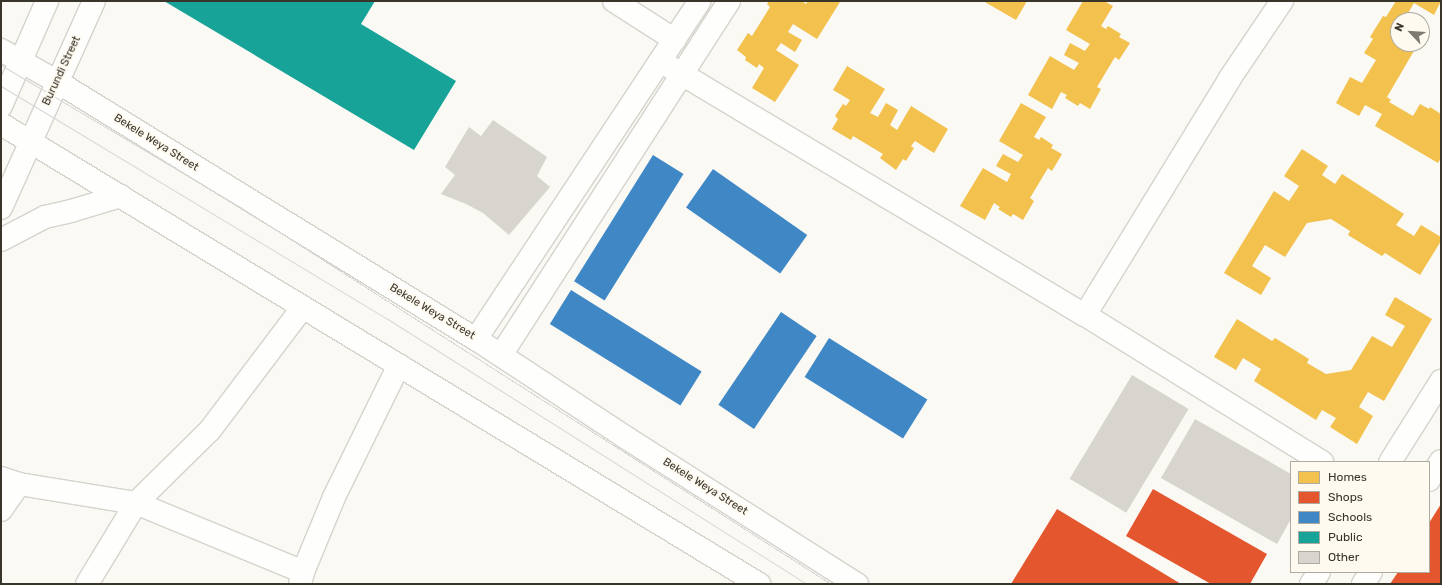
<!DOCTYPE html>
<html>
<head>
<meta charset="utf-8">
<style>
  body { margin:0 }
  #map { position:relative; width:1442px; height:585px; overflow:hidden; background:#faf9f4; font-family:Rubik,sans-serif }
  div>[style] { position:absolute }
  .homes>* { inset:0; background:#f2c14e }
  .shops>* { inset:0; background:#e4572e }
  .schools>* { inset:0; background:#3f88c5; transform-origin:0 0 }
  .public>* { inset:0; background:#17a398 }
  .building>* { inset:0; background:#d7d5ce; transform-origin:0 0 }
  .roads { filter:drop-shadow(1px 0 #d5d3cc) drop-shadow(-1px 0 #d5d3cc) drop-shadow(0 1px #d5d3cc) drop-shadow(0 -1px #d5d3cc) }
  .minor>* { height:22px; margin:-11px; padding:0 11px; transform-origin:11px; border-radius:11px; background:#fefefd }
  .major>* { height:22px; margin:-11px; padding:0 11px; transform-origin:11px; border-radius:11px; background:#fefefd }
  .tram>* { height:1px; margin:-0.5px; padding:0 0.5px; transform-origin:0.5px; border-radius:0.5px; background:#d8d7d5 }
  span { translate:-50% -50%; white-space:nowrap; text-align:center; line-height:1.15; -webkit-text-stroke:4px #fefaf0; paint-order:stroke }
  .street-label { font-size:11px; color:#39352b }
  .frame { position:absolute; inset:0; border:2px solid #39352b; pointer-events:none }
  .legend { position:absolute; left:1290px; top:461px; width:140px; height:112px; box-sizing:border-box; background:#fefaf0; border:1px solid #afaba1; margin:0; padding:5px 7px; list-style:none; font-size:12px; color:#39352b }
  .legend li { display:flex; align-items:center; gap:8px; height:20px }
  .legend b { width:20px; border:1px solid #afaba1 }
  .north { position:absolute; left:1390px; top:12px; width:40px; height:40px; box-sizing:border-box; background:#fefaf0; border:1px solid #afaba1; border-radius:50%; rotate:295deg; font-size:11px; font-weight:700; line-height:16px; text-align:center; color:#39352b }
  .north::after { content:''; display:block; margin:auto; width:14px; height:18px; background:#7d7a71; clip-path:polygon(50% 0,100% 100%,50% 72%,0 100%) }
</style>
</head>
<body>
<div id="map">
  <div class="homes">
    <i style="clip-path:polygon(769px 1px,802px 1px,806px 4px,808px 1px,840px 2px,817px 39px,793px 24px,788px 32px,802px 40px,795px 52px,781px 43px,776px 50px,799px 65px,775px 102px,752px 88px,764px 68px,759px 64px,757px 68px,745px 60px,746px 57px,737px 50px,748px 33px,752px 36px,770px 7px,767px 4px)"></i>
    <i style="clip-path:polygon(983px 1px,1027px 1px,1016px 20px)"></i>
    <i style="clip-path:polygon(1083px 1px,1104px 1px,1113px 6px,1101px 26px,1106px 29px,1108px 26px,1121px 34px,1119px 37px,1130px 43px,1119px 60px,1115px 57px,1097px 87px,1101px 89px,1090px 109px,1080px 103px,1078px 106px,1065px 98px,1067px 95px,1061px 92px,1052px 109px,1028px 95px,1050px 56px,1074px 70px,1079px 63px,1064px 55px,1070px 43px,1085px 51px,1090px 44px,1066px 30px)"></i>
    <i style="clip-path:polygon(1396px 1px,1441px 1px,1434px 15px,1414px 3px,1404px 20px,1398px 20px,1398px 44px,1418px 44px,1387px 97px,1391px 100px,1389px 102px,1413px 116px,1420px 104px,1429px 109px,1430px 107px,1441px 114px,1441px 158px,1438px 163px,1375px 126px,1382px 114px,1365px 105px,1359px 116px,1336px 103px,1350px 77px,1362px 83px,1376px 60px,1364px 53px,1373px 39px,1370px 37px,1383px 16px,1386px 17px)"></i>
    <i style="clip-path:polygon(847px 66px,885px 89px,870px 113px,878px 117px,886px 103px,898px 110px,890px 125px,897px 130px,911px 106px,948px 129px,934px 153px,915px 141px,911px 146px,914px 148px,906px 161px,903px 159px,896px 170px,880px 158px,883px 154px,853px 136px,851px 140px,832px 129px,838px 119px,835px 116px,843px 104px,846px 106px,850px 100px,833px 90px)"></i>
    <i style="clip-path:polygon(1021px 103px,1046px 117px,1034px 137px,1039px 140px,1041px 137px,1053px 145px,1051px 148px,1062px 154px,1052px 171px,1048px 168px,1030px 198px,1034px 201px,1023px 220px,1013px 214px,1011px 217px,998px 209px,1000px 207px,994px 203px,985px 220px,960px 206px,983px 168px,1007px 182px,1011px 174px,996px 166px,1003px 154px,1018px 162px,1023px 155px,999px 141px)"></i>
    <i style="clip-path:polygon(1302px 149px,1328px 166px,1322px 175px,1335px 184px,1342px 174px,1404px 214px,1396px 225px,1414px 236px,1421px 225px,1441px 237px,1441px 241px,1420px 275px,1385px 253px,1382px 256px,1348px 235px,1350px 231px,1331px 219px,1307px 223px,1285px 257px,1265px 245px,1252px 266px,1271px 278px,1261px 295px,1224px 273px,1274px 191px,1289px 201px,1299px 186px,1284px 176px)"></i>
    <i style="clip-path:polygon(1395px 297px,1432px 319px,1384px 401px,1368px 392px,1359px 407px,1373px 416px,1357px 444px,1330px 427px,1336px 418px,1322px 410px,1316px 420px,1254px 381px,1261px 369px,1243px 358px,1236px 370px,1214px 357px,1237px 319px,1272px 341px,1275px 338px,1309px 359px,1307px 363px,1326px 374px,1351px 370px,1372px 336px,1392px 347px,1405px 326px,1385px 315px)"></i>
  </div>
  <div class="shops">
    <i style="clip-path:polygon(1153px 489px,1267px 554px,1250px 584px,1211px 584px,1126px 536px)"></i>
    <i style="clip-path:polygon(1441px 504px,1441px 584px,1390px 584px,1398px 572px,1429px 572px,1429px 523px)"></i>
    <i style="clip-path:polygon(1057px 509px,1181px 584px,1011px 584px)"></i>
  </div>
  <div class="schools">
    <i style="left:653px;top:155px;width:36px;height:149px;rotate:32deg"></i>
    <i style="left:713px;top:169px;width:115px;height:47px;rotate:35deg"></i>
    <i style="left:571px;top:290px;width:154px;height:40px;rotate:32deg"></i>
    <i style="left:781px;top:312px;width:43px;height:112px;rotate:34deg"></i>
    <i style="left:829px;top:338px;width:116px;height:46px;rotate:32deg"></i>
  </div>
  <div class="public">
    <i style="clip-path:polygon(164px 1px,375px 1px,361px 24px,456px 81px,414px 150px)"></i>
  </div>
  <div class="building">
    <i style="clip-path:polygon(493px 120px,547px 157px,537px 176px,550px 187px,509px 235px,483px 213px,466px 204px,441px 194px,455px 175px,445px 167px,469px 127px,481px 136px)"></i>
    <i style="left:1132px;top:375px;width:66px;height:121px;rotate:31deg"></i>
    <i style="clip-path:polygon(1195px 419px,1291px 474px,1291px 519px,1277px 544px,1161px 478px)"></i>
  </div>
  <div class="roads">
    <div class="minor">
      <i style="left:614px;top:1px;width:72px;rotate:32.6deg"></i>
      <i style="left:660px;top:61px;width:495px;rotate:30.9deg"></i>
      <i style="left:1085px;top:315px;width:278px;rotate:-58.5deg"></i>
      <i style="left:1230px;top:78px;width:93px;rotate:-56deg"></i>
      <i style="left:1085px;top:315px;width:279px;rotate:31.8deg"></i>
      <i style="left:476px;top:339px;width:405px;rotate:-56.5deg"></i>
      <i style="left:501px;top:355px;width:421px;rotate:-57.2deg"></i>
      <i style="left:1390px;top:462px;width:96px;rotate:-57.8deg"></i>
      <i style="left:1px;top:478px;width:19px;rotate:18deg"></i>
      <i style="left:19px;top:484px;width:119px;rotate:9.2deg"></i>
      <i style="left:136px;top:503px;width:181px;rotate:22.4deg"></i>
      <i style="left:1429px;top:480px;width:22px;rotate:-58deg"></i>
      <i style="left:1px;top:510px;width:32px;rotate:-55deg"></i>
      <i style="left:87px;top:584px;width:95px;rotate:-58.8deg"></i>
      <i style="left:136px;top:503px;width:104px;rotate:-44.6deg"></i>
      <i style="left:210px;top:430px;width:154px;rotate:-52.9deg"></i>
      <i style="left:300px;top:584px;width:12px;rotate:-76deg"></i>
      <i style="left:303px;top:572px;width:81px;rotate:-67.5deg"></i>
      <i style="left:334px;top:497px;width:147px;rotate:-63.8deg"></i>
      <i style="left:1311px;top:584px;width:14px;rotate:-56deg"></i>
      <i style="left:1363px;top:584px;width:14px;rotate:-56deg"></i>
    </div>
    <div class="major">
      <i style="left:1px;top:50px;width:63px;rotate:29.4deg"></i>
      <i style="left:56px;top:81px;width:493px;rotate:31.6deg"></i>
      <i style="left:476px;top:339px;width:178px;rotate:33.3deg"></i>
      <i style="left:625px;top:437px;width:275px;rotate:32.4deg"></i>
      <i style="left:1px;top:106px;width:115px;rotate:-66.3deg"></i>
      <i style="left:1px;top:124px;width:887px;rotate:31.25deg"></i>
      <i style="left:1px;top:208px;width:227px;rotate:-65.8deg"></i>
      <i style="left:1px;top:240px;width:50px;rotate:-27.6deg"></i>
      <i style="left:45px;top:217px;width:27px;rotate:-13deg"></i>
      <i style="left:71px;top:211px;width:52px;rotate:-16.7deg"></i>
    </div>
  </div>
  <div class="tram">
    <i style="left:1px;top:65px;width:274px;rotate:30.7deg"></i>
    <i style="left:237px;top:205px;width:705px;rotate:32.54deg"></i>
    <i style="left:1px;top:86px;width:449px;rotate:31.1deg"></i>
    <i style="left:386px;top:318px;width:497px;rotate:32.3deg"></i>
  </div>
  <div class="street-label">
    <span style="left:62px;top:71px;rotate:-65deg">Burundi Street</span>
    <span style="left:156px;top:143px;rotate:32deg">Bekele Weya Street</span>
    <span style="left:432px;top:312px;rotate:31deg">Bekele Weya Street</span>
    <span style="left:705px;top:487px;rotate:32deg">Bekele Weya Street</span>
  </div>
  <div class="frame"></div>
  <ul class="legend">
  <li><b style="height:11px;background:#f2c14e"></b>Homes</li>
  <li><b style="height:11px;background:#e4572e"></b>Shops</li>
  <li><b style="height:11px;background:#3f88c5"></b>Schools</li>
  <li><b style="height:11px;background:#17a398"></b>Public</li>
  <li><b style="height:11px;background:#d7d5ce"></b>Other</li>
  </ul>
  <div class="north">N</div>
</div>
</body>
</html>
